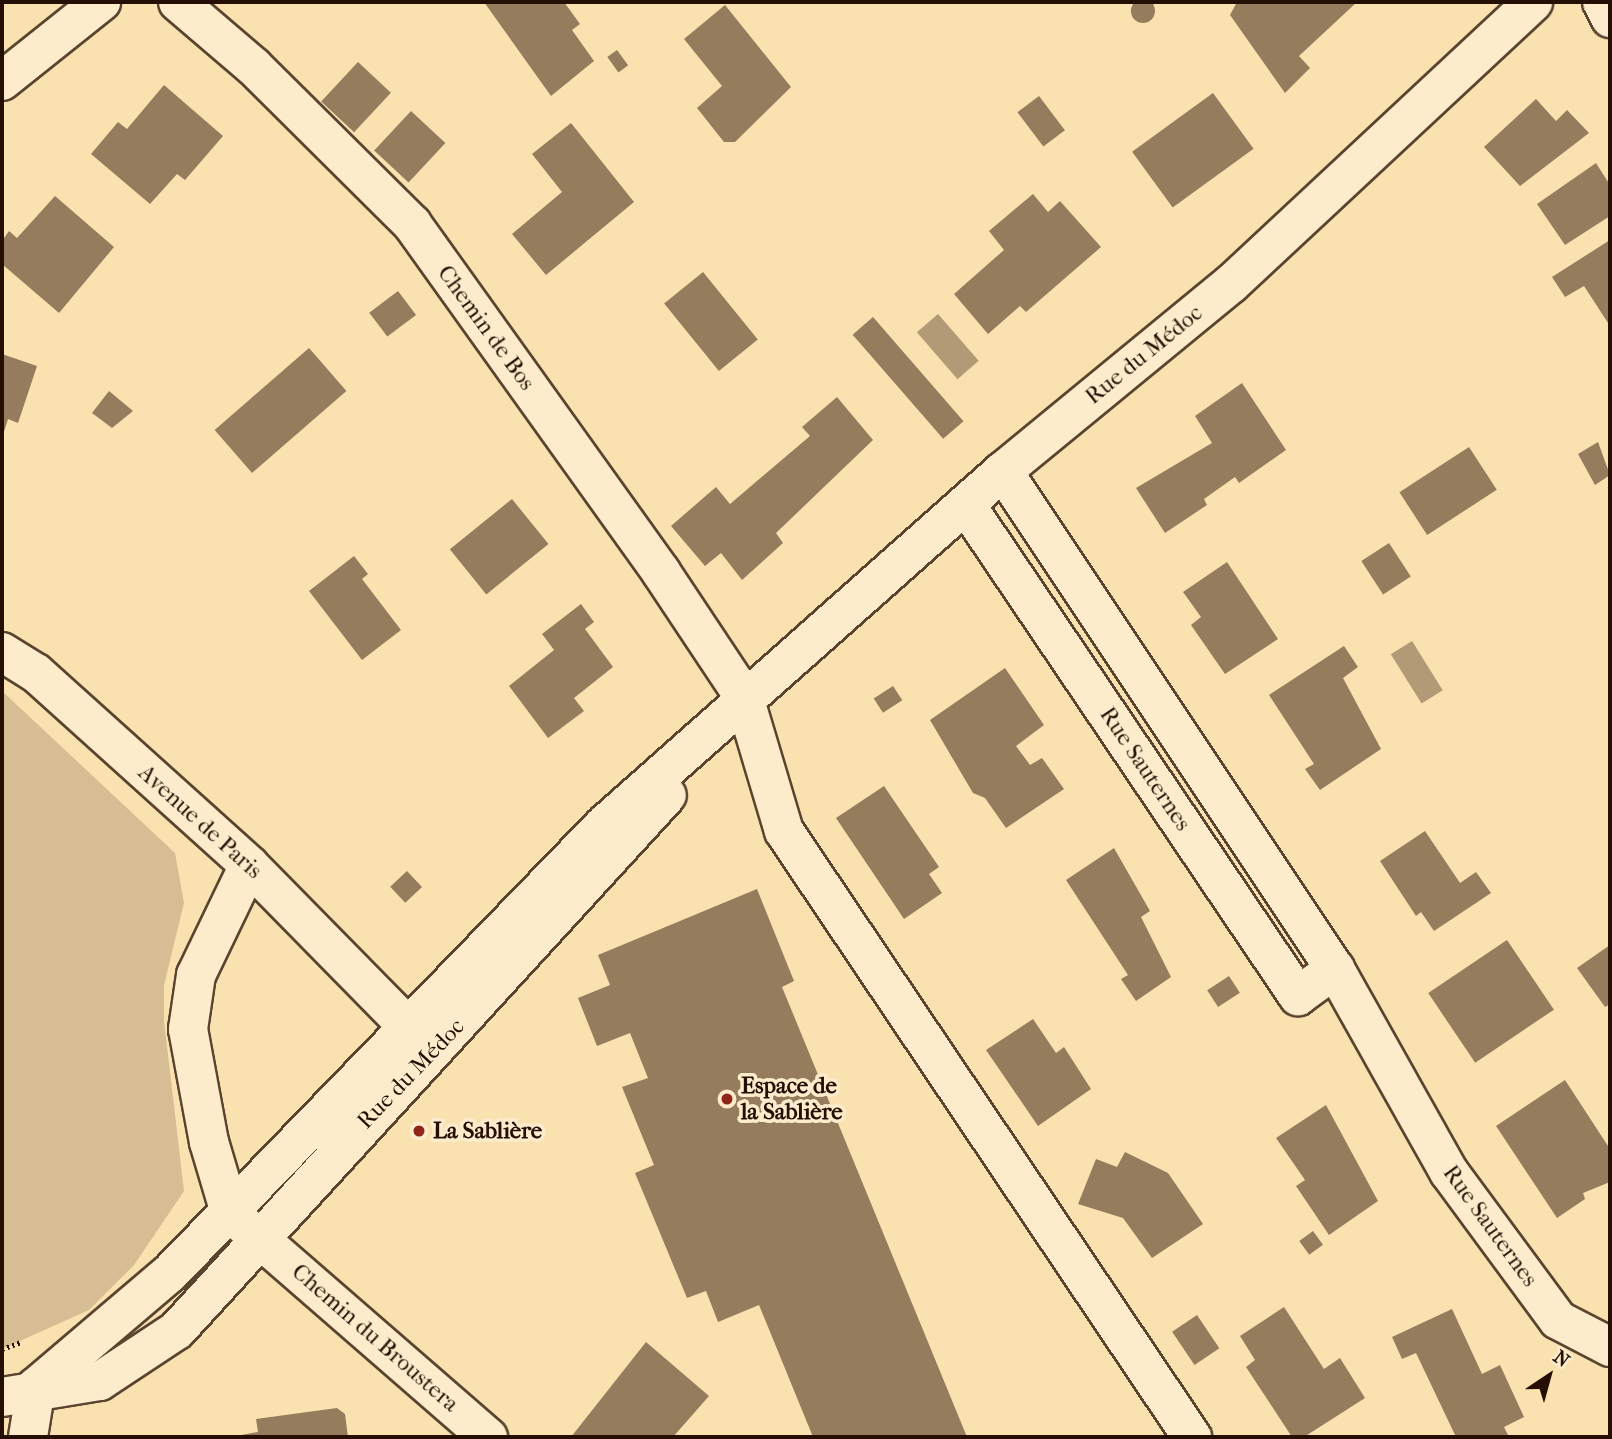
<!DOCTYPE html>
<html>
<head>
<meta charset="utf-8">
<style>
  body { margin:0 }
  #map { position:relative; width:1612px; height:1439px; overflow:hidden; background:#fae1b0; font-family:"IM FELL French Canon",serif }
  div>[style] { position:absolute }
  .green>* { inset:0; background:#d6bd93 }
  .water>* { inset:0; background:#b29a76; transform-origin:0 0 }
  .building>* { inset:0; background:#947c5d; transform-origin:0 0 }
  .round { border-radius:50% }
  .path>* { height:4.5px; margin-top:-2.25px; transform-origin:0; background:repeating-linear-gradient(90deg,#250f04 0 2px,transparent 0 5.5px) }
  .roads { filter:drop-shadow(2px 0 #5a442f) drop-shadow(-2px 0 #5a442f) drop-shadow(0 2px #5a442f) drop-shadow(0 -2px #5a442f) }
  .minor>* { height:38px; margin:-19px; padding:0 19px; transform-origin:19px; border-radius:19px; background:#fceccc }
  .dots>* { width:19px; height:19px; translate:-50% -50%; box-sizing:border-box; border:4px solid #fceccc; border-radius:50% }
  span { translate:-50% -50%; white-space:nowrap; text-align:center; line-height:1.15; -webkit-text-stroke:7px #fceccc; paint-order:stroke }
  .street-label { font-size:23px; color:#250f04 }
  .poi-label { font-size:23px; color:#250f04; font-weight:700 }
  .left { translate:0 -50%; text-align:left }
  .frame { position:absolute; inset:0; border:4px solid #250f04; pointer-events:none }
  .north { position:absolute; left:1514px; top:1341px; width:70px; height:70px; -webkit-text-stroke:5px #fceccc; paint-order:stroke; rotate:36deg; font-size:19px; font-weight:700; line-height:28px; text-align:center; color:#250f04 }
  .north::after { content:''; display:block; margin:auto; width:24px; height:32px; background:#250f04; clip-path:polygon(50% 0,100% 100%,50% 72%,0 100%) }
</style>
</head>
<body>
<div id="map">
  <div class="green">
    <i style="clip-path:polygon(2px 691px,175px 853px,184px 903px,164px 985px,164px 1021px,184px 1191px,134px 1265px,89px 1310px,2px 1349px)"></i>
  </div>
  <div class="water">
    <i style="left:938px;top:314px;width:62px;height:28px;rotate:49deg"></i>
    <i style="left:1412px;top:641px;width:58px;height:25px;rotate:58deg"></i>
  </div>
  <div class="building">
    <i class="round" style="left:1131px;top:-1px;width:24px;height:24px"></i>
    <i style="clip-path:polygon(484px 2px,564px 2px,580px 24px,572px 30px,594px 61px,551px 96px)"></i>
    <i style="clip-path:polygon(1237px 2px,1357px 2px,1299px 56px,1310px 68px,1285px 93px,1230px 15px)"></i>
    <i style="clip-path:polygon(725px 5px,791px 87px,735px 142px,724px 142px,697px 108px,722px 86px,684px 39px)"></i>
    <i style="left:617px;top:50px;width:19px;height:12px;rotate:54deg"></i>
    <i style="left:358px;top:62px;width:45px;height:54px;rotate:43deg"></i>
    <i style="clip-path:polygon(164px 85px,223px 136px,185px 180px,177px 174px,150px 204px,91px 154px,118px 122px,127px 129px)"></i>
    <i style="left:1213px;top:93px;width:69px;height:100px;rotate:54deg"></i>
    <i style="left:1039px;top:96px;width:43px;height:27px;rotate:53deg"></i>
    <i style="clip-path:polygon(1536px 99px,1556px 121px,1567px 110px,1589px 133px,1520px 186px,1484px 147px)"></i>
    <i style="left:411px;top:111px;width:47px;height:54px;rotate:43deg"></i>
    <i style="clip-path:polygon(571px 123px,634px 202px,546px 275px,512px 234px,562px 192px,532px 154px)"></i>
    <i style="clip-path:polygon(1596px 163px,1610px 185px,1610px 216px,1565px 245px,1537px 204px)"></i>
    <i style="clip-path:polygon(1033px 194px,1048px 212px,1060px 201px,1101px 247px,1026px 312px,1020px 306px,988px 334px,954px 294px,1004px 250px,989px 231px)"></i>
    <i style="clip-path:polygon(55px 196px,114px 247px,59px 313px,2px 264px,2px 241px,9px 231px,17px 238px)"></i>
    <i style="clip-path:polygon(1610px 240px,1610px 326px,1584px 286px,1565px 297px,1552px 277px)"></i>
    <i style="left:703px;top:272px;width:87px;height:50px;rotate:51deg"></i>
    <i style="left:398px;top:291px;width:30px;height:36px;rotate:53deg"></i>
    <i style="left:873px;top:317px;width:138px;height:27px;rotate:49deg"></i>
    <i style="left:309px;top:348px;width:57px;height:125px;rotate:49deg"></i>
    <i style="clip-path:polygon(2px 354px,37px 366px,18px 423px,8px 419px,2px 438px)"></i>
    <i style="clip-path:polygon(1242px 383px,1286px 450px,1239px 483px,1235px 477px,1204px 499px,1207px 505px,1165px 533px,1136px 488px,1212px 443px,1195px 416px)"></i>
    <i style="clip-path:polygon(109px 391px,133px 411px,112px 428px,92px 413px)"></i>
    <i style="clip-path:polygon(837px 397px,873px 440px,776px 533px,783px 543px,742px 580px,721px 553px,705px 566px,671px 526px,716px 487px,730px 504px,810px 436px,802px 427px)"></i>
    <i style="clip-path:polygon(1598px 442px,1610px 475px,1595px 485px,1578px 454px)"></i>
    <i style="left:1469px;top:447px;width:51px;height:83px;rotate:57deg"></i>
    <i style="left:512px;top:499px;width:58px;height:80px;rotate:51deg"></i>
    <i style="left:1389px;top:543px;width:40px;height:33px;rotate:57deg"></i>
    <i style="clip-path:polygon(354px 556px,368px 574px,362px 579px,401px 630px,362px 660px,309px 591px)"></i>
    <i style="clip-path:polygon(1227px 562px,1278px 639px,1225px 674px,1191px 625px,1201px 617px,1183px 592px)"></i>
    <i style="clip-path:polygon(581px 604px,594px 622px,585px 629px,613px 667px,574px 698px,584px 711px,548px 738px,509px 686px,554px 650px,542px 634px)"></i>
    <i style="clip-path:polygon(1344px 646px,1358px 667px,1343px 678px,1381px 749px,1320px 790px,1305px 769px,1314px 764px,1269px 695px)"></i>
    <i style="clip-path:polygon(1005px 668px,1044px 725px,1016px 746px,1030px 765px,1042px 758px,1064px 789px,1006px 828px,985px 798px,973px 793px,930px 720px)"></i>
    <i style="left:893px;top:686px;width:17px;height:23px;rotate:57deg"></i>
    <i style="clip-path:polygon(884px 786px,939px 867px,929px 874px,942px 893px,904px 919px,836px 818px)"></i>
    <i style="clip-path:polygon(1425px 831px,1460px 883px,1476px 872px,1491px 893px,1434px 931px,1421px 912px,1416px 916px,1380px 861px)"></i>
    <i style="clip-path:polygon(1114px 848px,1150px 911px,1141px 917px,1171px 977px,1136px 1001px,1121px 979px,1128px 975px,1066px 880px)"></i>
    <i style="left:407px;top:871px;width:22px;height:23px;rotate:47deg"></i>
    <i style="clip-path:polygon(757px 889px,794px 981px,782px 987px,967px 1437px,813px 1437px,759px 1305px,718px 1322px,706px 1291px,687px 1298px,635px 1173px,654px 1165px,622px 1087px,648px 1078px,630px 1033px,597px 1046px,578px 998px,610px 985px,598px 955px)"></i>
    <i style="left:1507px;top:940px;width:84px;height:95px;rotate:56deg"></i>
    <i style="clip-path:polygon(1610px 945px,1610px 1004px,1605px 1007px,1577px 968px)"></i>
    <i style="left:1229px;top:976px;width:20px;height:26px;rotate:57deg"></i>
    <i style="clip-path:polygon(1033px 1019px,1056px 1053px,1064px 1047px,1091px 1089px,1038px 1126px,986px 1050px)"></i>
    <i style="clip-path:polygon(1565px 1080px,1610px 1149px,1610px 1182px,1583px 1193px,1585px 1199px,1557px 1218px,1496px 1126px)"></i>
    <i style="clip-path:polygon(1326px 1105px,1378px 1201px,1329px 1235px,1296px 1186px,1305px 1180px,1276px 1138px)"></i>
    <i style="clip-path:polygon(1125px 1152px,1168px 1173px,1203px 1224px,1152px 1258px,1123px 1218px,1078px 1204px,1096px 1159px,1117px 1167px)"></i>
    <i style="left:1313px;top:1231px;width:17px;height:17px;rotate:54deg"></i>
    <i style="clip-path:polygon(1284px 1307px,1324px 1369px,1340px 1358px,1365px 1398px,1304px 1437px,1292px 1437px,1246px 1367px,1255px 1360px,1240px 1336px)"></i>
    <i style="clip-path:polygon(1452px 1309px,1482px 1374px,1500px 1365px,1524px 1417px,1504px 1427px,1509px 1437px,1456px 1437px,1416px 1353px,1402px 1359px,1392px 1337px)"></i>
    <i style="left:1197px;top:1315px;width:40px;height:30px;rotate:56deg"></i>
    <i style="clip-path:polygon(646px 1342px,709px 1396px,673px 1437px,571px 1437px)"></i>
    <i style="clip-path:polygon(337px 1408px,345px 1414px,348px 1437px,230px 1437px,258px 1432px,256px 1419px)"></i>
  </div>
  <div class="path">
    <i style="left:2px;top:1349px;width:20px;rotate:-20deg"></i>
  </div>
  <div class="roads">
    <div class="minor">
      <i style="left:178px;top:2px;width:100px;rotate:40.5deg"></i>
      <i style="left:254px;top:67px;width:223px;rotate:44.8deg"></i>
      <i style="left:412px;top:224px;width:428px;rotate:54.4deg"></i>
      <i style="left:661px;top:572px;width:150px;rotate:56.4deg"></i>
      <i style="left:744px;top:697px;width:140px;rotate:73.4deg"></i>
      <i style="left:784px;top:831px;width:731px;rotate:56.05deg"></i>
      <i style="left:1602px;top:2px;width:18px;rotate:63deg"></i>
      <i style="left:2px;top:81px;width:127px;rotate:-38.6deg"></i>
      <i style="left:1003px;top:471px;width:599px;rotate:56.31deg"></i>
      <i style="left:1335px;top:969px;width:233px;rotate:60.7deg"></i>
      <i style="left:1449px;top:1172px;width:184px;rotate:53.6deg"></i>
      <i style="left:1558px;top:1320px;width:59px;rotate:27.4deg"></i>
      <i style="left:966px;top:505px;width:593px;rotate:55.93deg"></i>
      <i style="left:1298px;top:996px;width:46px;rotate:-36.1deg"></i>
      <i style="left:2px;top:652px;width:40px;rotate:32deg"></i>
      <i style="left:36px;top:673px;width:287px;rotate:42deg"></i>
      <i style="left:249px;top:865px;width:248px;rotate:45.5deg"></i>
      <i style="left:249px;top:865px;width:122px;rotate:115.7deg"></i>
      <i style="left:196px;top:975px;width:55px;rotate:98.4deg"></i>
      <i style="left:188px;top:1029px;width:115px;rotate:79.5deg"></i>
      <i style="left:209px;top:1142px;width:74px;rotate:73.5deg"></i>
      <i style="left:230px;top:1213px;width:342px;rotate:41deg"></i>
      <i style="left:36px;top:1387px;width:175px;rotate:-40.4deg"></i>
      <i style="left:169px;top:1274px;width:625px;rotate:-45.91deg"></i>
      <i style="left:604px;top:825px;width:533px;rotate:-41.58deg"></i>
      <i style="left:1003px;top:471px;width:295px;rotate:-39.4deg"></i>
      <i style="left:1231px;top:284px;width:413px;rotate:-43deg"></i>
      <i style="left:2px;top:1397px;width:99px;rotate:-9.3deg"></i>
      <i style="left:100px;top:1381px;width:92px;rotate:-33.5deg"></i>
      <i style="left:177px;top:1330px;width:725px;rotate:-47.51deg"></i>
      <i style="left:28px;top:1437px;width:51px;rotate:-80.9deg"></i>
    </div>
  </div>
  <div class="dots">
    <i style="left:727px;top:1099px;background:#8f2418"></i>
    <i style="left:419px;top:1131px;background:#8f2418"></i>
  </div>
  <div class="street-label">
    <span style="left:486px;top:328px;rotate:54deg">Chemin de Bos</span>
    <span style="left:1144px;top:355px;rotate:-39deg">Rue du Médoc</span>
    <span style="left:1145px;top:769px;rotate:56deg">Rue Sauternes</span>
    <span style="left:200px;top:822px;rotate:42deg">Avenue de Paris</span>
    <span style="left:411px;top:1074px;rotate:-46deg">Rue du Médoc</span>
    <span style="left:1490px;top:1226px;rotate:54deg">Rue Sauternes</span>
    <span style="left:375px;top:1338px;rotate:41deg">Chemin du Broustera</span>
  </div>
  <div class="poi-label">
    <span class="left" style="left:741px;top:1099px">Espace de<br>la Sablière</span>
    <span class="left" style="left:433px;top:1131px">La Sablière</span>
  </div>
  <div class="frame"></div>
  <div class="north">N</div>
</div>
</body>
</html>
